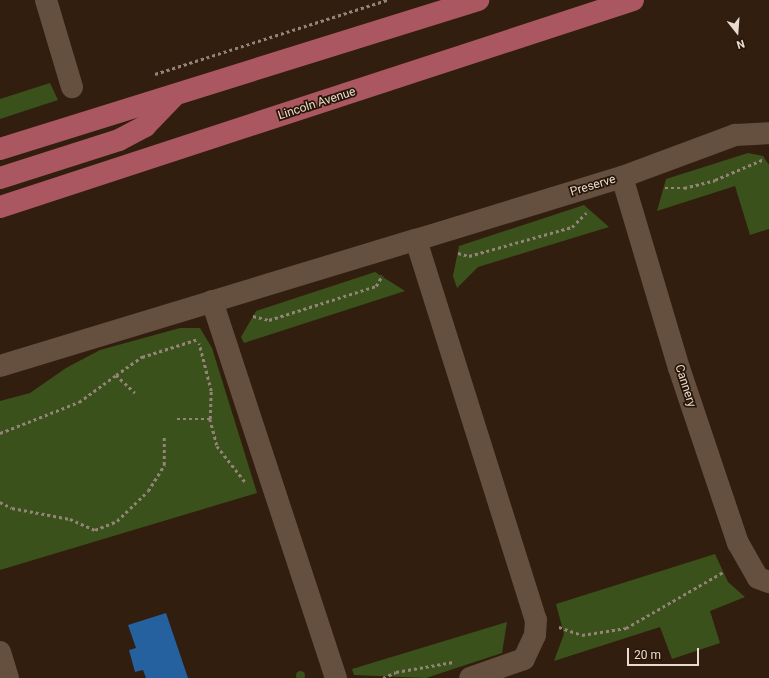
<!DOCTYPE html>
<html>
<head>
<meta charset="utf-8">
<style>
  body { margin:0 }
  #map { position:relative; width:769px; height:678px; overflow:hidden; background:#321e0f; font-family:Roboto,sans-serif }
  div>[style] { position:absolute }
  .green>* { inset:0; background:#3a511c }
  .round { border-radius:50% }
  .water>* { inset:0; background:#24619e }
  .path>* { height:2.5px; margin-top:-1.25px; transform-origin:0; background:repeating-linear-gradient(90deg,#948377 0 3px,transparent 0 6px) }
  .minor>* { height:22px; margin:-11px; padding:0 11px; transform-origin:11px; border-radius:11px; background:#654f3e }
  .primary>* { height:22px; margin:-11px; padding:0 11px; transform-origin:11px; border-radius:11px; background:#ab5761 }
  span { translate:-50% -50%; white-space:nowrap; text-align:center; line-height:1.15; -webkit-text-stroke:3.5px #271506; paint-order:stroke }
  .street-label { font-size:12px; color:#e9dbd2 }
  .north { position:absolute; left:717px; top:12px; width:40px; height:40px; -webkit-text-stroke:3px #271506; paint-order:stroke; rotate:163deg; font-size:11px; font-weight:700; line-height:16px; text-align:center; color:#e9dbd2 }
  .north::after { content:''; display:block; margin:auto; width:14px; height:18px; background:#e9dbd2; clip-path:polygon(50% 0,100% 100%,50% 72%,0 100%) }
  .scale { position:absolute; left:627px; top:648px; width:72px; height:18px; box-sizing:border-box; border:2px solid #e9dbd2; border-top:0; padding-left:5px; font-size:12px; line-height:14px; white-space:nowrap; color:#e9dbd2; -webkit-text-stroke:3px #271506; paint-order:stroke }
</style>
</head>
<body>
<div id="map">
  <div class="green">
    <i style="clip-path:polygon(50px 83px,58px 100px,0 119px,0 99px)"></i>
    <i style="clip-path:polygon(748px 153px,763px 156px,769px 165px,769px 229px,750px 235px,735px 186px,657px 211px,666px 179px)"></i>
    <i style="clip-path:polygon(584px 205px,609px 227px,478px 267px,457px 288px,453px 276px,459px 246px)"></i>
    <i style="clip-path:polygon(375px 272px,405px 291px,244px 343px,241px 337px,256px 311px)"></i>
    <i style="clip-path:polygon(180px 328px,200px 328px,212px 348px,257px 493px,0 570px,0 401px,30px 393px,66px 368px,100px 350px)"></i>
    <i style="clip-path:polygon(715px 554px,728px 582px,745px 597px,710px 611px,720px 643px,672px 659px,660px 627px,554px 661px,564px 634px,556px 604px)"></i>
    <i style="clip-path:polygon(507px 622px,502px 653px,426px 678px,354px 675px,352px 669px)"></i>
    <i class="round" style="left:295.5px;top:670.5px;width:9px;height:9px"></i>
  </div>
  <div class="water">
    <i style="clip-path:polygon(166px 613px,188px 678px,146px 678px,143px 670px,135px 672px,129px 650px,136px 648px,128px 625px)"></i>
  </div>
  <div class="path">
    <i style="left:155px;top:74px;width:244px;rotate:-17.7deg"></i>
    <i style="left:665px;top:188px;width:19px"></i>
    <i style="left:684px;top:188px;width:32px;rotate:-14deg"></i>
    <i style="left:715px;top:180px;width:53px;rotate:-23.2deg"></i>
    <i style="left:458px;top:253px;width:11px;rotate:15deg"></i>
    <i style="left:469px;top:256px;width:107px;rotate:-15.7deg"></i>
    <i style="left:572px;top:227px;width:20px;rotate:-45deg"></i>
    <i style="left:253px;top:316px;width:16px;rotate:14deg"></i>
    <i style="left:269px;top:320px;width:112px;rotate:-17.6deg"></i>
    <i style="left:376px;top:286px;width:12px;rotate:-59deg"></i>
    <i style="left:116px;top:375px;width:32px;rotate:-35deg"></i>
    <i style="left:142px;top:357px;width:59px;rotate:-17.8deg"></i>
    <i style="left:177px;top:419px;width:33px"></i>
    <i style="left:210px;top:419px;width:28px;rotate:-88deg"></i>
    <i style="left:211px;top:391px;width:49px;rotate:-104.3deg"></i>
    <i style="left:210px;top:419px;width:28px;rotate:75deg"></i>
    <i style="left:217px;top:446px;width:47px;rotate:51.9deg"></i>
    <i style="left:0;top:433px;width:85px;rotate:-21.4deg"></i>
    <i style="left:79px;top:402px;width:46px;rotate:-36.1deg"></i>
    <i style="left:116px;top:375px;width:26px;rotate:43deg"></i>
    <i style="left:0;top:502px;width:13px;rotate:27deg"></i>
    <i style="left:12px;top:508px;width:59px;rotate:10.7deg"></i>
    <i style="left:70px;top:519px;width:27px;rotate:24deg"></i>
    <i style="left:95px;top:530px;width:24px;rotate:-22deg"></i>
    <i style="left:117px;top:521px;width:43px;rotate:-44.1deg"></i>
    <i style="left:148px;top:491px;width:31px;rotate:-58deg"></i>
    <i style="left:164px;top:465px;width:29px;rotate:-90deg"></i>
    <i style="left:559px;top:627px;width:24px;rotate:19deg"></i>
    <i style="left:582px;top:635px;width:45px;rotate:-9deg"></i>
    <i style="left:626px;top:628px;width:112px;rotate:-30deg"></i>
    <i style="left:383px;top:678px;width:14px;rotate:-25deg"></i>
    <i style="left:396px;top:672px;width:58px;rotate:-10deg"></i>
  </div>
  <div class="minor">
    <i style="left:46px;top:0;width:91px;rotate:73.4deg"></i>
    <i style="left:622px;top:177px;width:199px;rotate:73.4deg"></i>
    <i style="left:679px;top:368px;width:185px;rotate:71.4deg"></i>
    <i style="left:738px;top:543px;width:40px;rotate:60.3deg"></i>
    <i style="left:758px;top:578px;width:12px;rotate:20deg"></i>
    <i style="left:416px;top:240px;width:215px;rotate:-17deg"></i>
    <i style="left:622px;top:177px;width:121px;rotate:-20.4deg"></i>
    <i style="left:735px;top:135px;width:34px;rotate:-3deg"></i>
    <i style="left:212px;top:301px;width:397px;rotate:71.8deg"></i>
    <i style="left:0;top:366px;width:435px;rotate:-16.9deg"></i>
    <i style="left:416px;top:240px;width:398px;rotate:72.5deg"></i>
    <i style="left:536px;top:620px;width:15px;rotate:94deg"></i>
    <i style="left:535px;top:635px;width:26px;rotate:115deg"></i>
    <i style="left:524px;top:659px;width:57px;rotate:160.6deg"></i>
    <i style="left:0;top:652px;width:27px;rotate:73deg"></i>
  </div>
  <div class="primary">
    <i style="left:0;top:149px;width:501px;rotate:-17.31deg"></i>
    <i style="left:0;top:178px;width:125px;rotate:-17.7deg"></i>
    <i style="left:119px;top:140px;width:30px;rotate:-28deg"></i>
    <i style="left:145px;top:126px;width:43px;rotate:-45.9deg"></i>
    <i style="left:0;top:207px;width:666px;rotate:-18.11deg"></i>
  </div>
  <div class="street-label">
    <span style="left:317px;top:104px;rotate:-18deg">Lincoln Avenue</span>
    <span style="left:593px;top:186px;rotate:-17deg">Preserve</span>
    <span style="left:685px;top:386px;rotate:72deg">Cannery</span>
  </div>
  <div class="north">N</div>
  <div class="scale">20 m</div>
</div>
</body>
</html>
